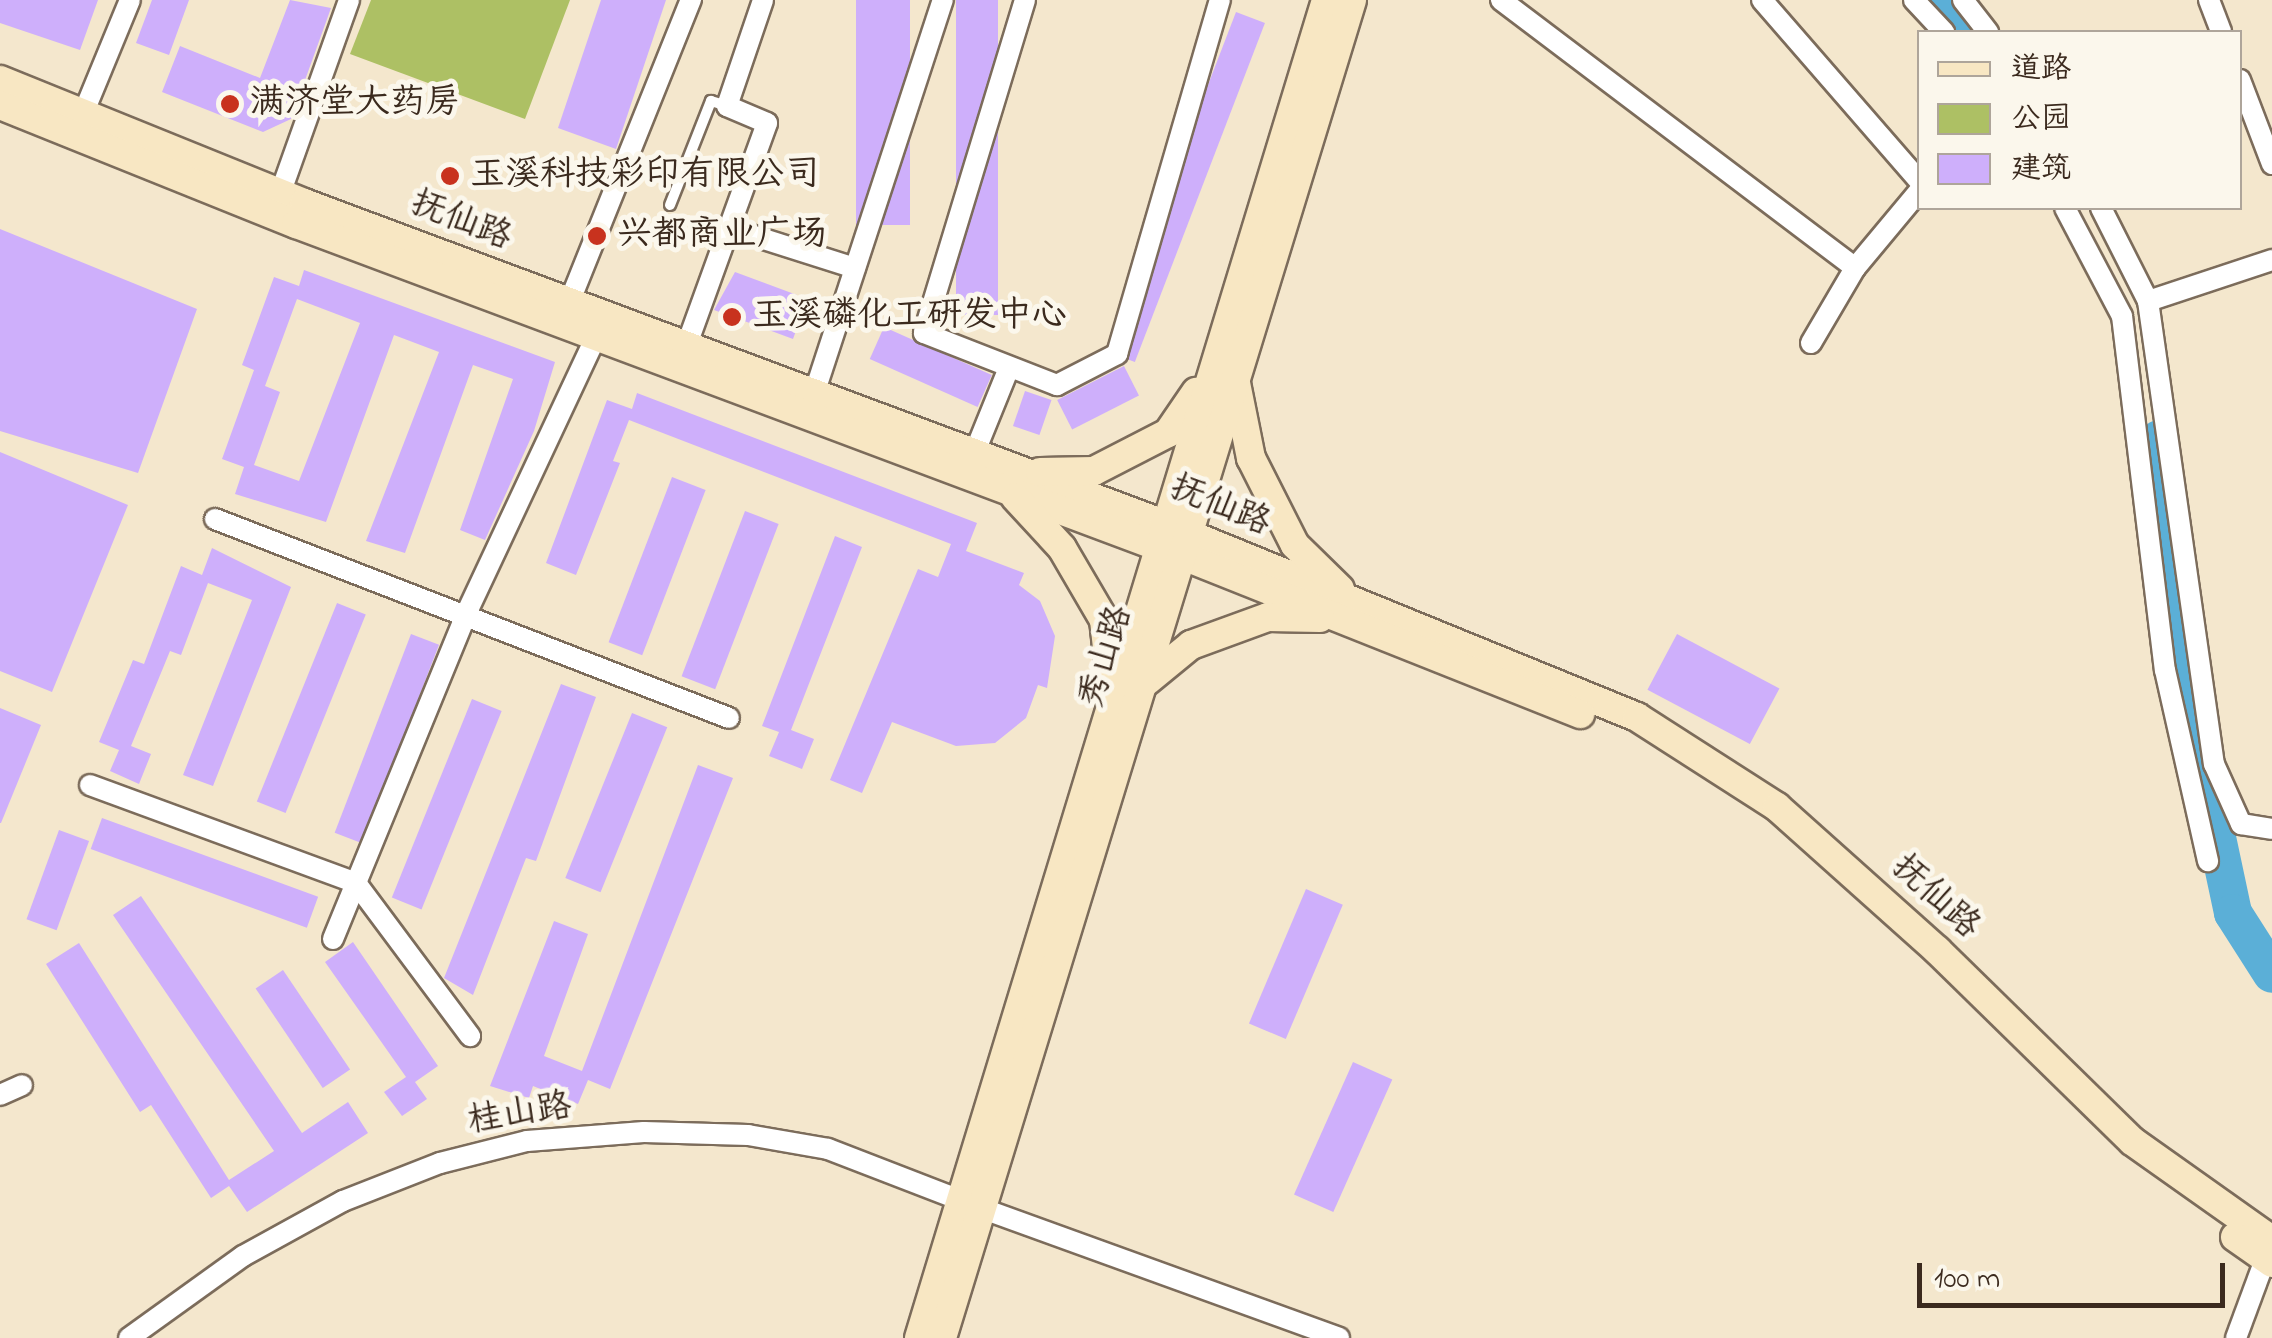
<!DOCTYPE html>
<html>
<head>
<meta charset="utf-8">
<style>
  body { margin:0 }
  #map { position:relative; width:2272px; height:1338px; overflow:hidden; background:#f4e7cd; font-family:"Indie Flower","LXGW WenKai TC",sans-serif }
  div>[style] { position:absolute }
  .green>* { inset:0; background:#adc064 }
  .river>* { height:38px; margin:-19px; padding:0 19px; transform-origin:19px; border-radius:19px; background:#5bafd7 }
  .building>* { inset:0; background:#ceaffb; transform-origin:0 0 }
  .roads { filter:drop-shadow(2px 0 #7c6c5b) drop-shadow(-2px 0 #7c6c5b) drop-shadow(0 2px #7c6c5b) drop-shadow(0 -2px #7c6c5b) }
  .lane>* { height:10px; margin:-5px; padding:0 5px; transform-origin:5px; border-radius:5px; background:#fff }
  .street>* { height:20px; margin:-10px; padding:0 10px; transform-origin:10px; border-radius:10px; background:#fff }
  .secondary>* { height:28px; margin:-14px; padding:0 14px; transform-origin:14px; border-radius:14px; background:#f8e7c3 }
  .dots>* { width:28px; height:28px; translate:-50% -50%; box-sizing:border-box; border:5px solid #fbf7ec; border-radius:50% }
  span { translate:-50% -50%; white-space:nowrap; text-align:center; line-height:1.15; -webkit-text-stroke:10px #fbf7ec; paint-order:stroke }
  .poi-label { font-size:35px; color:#3b2a1e }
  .left { translate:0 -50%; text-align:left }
  .street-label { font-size:35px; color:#3b2a1e }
  .legend { position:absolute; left:1917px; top:30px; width:325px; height:180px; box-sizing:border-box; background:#fbf7ec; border:2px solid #aea59a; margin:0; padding:12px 18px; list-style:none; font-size:30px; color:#3b2a1e }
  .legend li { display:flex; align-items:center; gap:20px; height:50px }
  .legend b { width:50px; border:2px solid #aea59a }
  .scale { position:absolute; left:1917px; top:1263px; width:308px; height:45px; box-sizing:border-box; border:5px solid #3b2a1e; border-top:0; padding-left:12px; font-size:30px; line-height:35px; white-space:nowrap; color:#3b2a1e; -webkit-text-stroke:8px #fbf7ec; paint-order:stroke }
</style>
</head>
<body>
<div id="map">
  <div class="green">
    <i style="clip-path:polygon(371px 0,570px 0,525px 119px,350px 54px)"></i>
  </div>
  <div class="river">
    <i style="left:1934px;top:0;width:44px;rotate:46.8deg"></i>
    <i style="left:2159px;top:439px;width:297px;rotate:83deg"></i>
    <i style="left:2195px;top:734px;width:183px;rotate:78deg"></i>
    <i style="left:2233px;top:913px;width:72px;rotate:57.4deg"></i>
  </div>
  <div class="building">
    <i style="clip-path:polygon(0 0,98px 0,80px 50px,0 23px)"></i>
    <i style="clip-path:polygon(152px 0,189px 0,169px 55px,136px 43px)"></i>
    <i style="clip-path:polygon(290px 0,331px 8px,291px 119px,263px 132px,162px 92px,180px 46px,260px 78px)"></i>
    <i style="clip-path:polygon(601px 0,666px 0,616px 149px,558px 128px)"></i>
    <i style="left:856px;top:0;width:54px;height:225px"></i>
    <i style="left:956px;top:0;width:42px;height:315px"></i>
    <i style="left:1236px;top:12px;width:31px;height:363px;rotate:21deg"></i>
    <i style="clip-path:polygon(0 229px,197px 309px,138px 473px,0 431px)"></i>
    <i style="clip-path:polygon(evenodd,304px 270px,555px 362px,534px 431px,485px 540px,460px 530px,513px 379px,473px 365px,405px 553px,366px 541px,439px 352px,394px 335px,326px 522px,235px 494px,244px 467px,222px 459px,254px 370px,242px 365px,274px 277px,299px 286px,304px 270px,297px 299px,360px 323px,299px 481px,254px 465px,280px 392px,265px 386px,297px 299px)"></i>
    <i style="clip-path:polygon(735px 272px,797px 295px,791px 313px,801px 317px,793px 339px,714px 310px)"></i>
    <i style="left:884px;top:327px;width:118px;height:35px;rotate:24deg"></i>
    <i style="left:1124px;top:366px;width:33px;height:75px;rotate:63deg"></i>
    <i style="left:1025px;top:391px;width:28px;height:37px;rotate:19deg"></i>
    <i style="clip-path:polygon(637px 393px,977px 523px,966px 551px,1024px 573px,1019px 585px,1040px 601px,1055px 636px,1047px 688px,1038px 685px,1026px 718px,995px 743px,956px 746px,892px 722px,862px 793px,830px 780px,918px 569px,938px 577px,951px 544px,629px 420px,613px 461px,620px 463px,576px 575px,546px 563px,607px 400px,632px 409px)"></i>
    <i style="clip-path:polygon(0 452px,128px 505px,52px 692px,0 671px)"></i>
    <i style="left:672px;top:477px;width:36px;height:177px;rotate:21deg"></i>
    <i style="left:745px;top:511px;width:36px;height:177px;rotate:21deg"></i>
    <i style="clip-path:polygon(835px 536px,862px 547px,791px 730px,814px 739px,802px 769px,769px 756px,779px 732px,762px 726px)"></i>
    <i style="clip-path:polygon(212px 548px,291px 587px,213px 786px,183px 775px,252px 600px,208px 583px,181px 655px,170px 651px,131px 746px,151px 754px,139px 784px,110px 771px,119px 750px,99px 742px,133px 660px,144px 664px,181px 566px,202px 575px)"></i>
    <i style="left:337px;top:603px;width:31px;height:214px;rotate:22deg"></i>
    <i style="left:411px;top:634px;width:30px;height:213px;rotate:21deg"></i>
    <i style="left:1677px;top:634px;width:116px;height:63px;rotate:28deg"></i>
    <i style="clip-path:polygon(561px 684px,596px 697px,536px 861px,526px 858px,473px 995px,444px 978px)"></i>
    <i style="left:472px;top:699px;width:32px;height:214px;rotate:22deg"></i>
    <i style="clip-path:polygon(0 708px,41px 725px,1px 823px,0 823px)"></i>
    <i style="left:632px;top:713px;width:38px;height:178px;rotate:22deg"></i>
    <i style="clip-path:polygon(698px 765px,733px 778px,610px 1089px,588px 1080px,578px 1104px,533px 1086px,529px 1098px,490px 1086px,554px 921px,588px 934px,544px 1056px,582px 1071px)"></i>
    <i style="left:102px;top:818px;width:230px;height:33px;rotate:20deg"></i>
    <i style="left:59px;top:830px;width:32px;height:95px;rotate:20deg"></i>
    <i style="left:1306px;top:889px;width:40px;height:146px;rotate:23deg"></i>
    <i style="clip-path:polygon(141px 896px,302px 1133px,348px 1102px,368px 1133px,247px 1212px,229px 1186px,211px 1198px,151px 1105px,140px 1112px,46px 964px,79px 943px,229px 1180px,274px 1151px,113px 915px)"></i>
    <i style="clip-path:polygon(353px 942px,438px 1066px,415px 1082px,427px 1099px,402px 1116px,384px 1092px,406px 1077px,325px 962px)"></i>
    <i style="left:283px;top:970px;width:120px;height:33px;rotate:56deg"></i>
    <i style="left:1353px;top:1062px;width:43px;height:145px;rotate:24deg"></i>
  </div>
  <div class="roads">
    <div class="lane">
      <i style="left:670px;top:205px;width:112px;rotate:-68.5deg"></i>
      <i style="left:711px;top:101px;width:17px;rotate:17deg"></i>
    </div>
    <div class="street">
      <i style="left:1025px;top:0;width:348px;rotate:106.9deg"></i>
      <i style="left:924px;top:333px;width:143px;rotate:21.4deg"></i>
      <i style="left:1057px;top:385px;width:68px;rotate:-27.3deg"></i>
      <i style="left:1117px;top:354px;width:369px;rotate:-73.8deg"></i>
      <i style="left:1501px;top:0;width:444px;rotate:37.1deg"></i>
      <i style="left:1762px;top:0;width:241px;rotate:49deg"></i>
      <i style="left:1914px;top:0;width:44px;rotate:46.8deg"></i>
      <i style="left:1963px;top:0;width:41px;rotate:52deg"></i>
      <i style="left:2209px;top:0;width:34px;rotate:69deg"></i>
      <i style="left:2240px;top:80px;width:90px;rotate:69.1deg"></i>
      <i style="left:83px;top:114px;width:123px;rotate:-67.6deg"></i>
      <i style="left:280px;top:194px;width:206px;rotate:-70.4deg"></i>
      <i style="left:2065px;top:208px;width:122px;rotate:62.2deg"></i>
      <i style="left:2122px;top:316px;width:357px;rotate:83.1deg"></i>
      <i style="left:2165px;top:670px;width:196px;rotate:77.3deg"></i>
      <i style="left:2101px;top:208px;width:104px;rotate:63.2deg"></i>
      <i style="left:2148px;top:301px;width:468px;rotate:81.9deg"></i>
      <i style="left:2214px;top:764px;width:66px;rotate:65.8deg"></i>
      <i style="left:2241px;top:824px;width:31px;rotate:9deg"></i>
      <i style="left:729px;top:228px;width:132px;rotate:17.6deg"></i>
      <i style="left:2148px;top:301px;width:131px;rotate:-18.3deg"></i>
      <i style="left:569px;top:303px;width:327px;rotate:-68.1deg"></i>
      <i style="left:1811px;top:343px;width:87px;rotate:-59.6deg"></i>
      <i style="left:1855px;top:268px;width:102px;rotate:-50.2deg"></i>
      <i style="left:686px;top:347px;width:238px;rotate:-70.1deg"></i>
      <i style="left:767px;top:123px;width:43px;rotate:-157deg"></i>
      <i style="left:727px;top:106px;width:112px;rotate:-71.2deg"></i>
      <i style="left:814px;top:394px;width:415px;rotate:-71.9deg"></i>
      <i style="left:974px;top:454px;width:93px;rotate:-67.9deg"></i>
      <i style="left:215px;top:519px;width:551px;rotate:21.16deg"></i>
      <i style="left:90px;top:785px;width:283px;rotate:20.2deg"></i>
      <i style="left:356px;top:883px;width:191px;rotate:53.3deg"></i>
      <i style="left:333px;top:939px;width:353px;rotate:-67.7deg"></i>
      <i style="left:467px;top:612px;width:304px;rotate:-64.9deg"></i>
      <i style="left:0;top:1095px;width:24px;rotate:-24deg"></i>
      <i style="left:978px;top:1207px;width:384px;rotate:19.9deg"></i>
      <i style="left:129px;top:1338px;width:140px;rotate:-35.7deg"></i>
      <i style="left:243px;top:1256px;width:114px;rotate:-28.8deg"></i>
      <i style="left:343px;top:1201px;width:104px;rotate:-21.4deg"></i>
      <i style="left:440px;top:1163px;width:90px;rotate:-14.2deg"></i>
      <i style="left:527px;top:1141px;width:117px;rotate:-4.4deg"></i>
      <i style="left:644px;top:1132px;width:104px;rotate:1.7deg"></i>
      <i style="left:748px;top:1135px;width:81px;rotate:9.9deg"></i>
      <i style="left:828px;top:1149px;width:142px;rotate:21.1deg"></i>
      <i style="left:2236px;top:1338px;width:98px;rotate:-69.7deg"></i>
    </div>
    <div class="secondary">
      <i style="left:0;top:80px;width:328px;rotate:22deg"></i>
      <i style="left:304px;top:203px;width:918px;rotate:20.47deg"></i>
      <i style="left:1164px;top:524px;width:511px;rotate:22.2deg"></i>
      <i style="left:1637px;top:717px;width:166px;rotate:32.7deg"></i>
      <i style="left:1777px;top:807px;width:215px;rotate:41.8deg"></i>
      <i style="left:1937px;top:950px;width:273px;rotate:44.4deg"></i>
      <i style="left:2132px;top:1141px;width:171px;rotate:35.3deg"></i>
      <i style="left:0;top:105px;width:319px;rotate:21.9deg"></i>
      <i style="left:296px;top:224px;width:942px;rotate:20.51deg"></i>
      <i style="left:1178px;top:554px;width:433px;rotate:21.7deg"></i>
      <i style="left:1235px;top:378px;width:82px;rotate:78.7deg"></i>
      <i style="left:1251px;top:458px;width:97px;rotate:63.2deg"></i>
      <i style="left:1295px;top:545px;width:63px;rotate:44.4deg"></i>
      <i style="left:1040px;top:472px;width:54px;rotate:-1.1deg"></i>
      <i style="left:1094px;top:471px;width:83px;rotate:-27.2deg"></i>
      <i style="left:1168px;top:433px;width:50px;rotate:-55.7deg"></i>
      <i style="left:1015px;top:497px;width:69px;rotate:47.3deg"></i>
      <i style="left:1062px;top:548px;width:83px;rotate:59.7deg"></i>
      <i style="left:1104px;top:620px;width:64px;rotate:83.8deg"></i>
      <i style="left:1137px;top:689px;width:70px;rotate:-39.2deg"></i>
      <i style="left:1191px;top:645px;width:82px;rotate:-20deg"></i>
      <i style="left:1268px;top:617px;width:52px;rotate:1.1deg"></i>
      <i style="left:2235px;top:1237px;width:45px;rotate:35.1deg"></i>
      <i style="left:919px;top:1338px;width:1399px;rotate:-73.08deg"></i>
      <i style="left:942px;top:1338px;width:1399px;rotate:-72.96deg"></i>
    </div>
  </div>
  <div class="dots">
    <i style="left:230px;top:104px;background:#c8321e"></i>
    <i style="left:450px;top:176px;background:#c8321e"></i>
    <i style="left:597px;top:236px;background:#c8321e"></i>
    <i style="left:732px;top:317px;background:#c8321e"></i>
  </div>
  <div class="poi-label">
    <span class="left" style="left:250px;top:104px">满济堂大药房</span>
    <span class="left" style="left:470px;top:176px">玉溪科技彩印有限公司</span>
    <span class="left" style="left:617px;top:236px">兴都商业广场</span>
    <span class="left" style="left:752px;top:317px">玉溪磷化工研发中心</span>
  </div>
  <div class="street-label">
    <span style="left:461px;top:222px;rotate:21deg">抚仙路</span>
    <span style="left:1220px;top:507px;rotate:22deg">抚仙路</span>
    <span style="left:1107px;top:657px;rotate:-73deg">秀山路</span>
    <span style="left:1935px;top:898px;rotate:42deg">抚仙路</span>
    <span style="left:520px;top:1115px;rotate:-9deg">桂山路</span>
  </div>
  <ul class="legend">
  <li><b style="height:12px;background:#f8e7c3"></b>道路</li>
  <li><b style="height:28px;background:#adc064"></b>公园</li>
  <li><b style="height:28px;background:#ceaffb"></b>建筑</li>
  </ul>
  <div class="scale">100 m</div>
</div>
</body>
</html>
